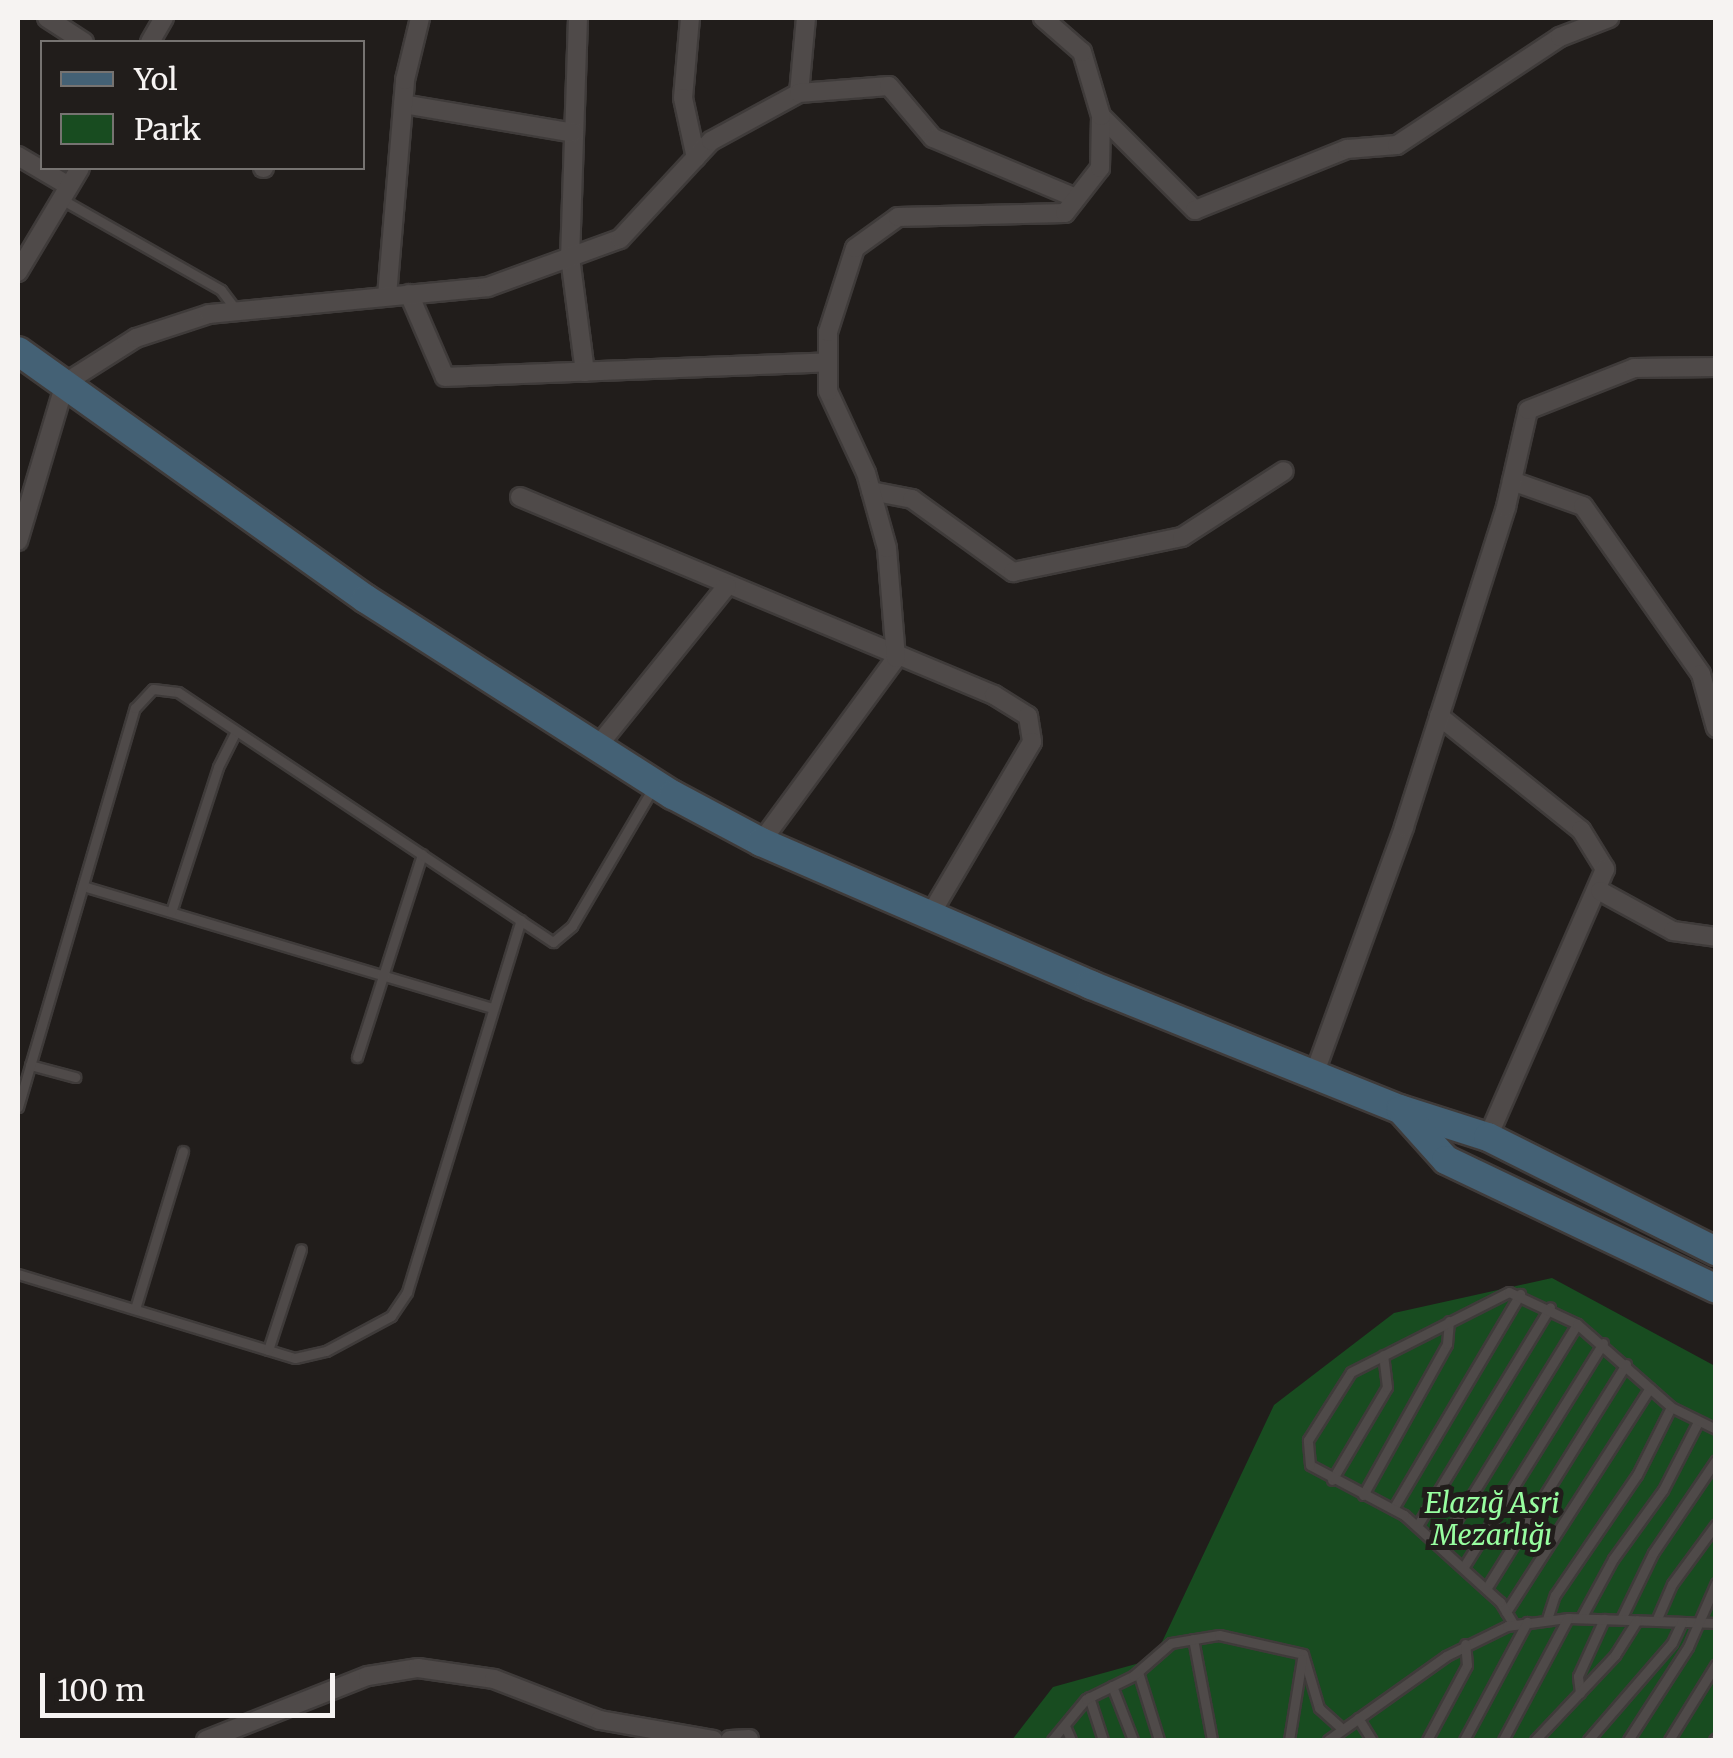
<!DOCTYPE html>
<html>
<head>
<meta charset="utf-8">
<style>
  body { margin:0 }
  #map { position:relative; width:1733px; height:1758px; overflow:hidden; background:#211d1b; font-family:Merriweather,serif }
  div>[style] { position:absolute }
  .green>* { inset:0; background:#184c20 }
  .roads { filter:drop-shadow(2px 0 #3f3b3a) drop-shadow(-2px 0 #3f3b3a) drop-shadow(0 2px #3f3b3a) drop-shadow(0 -2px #3f3b3a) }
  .lane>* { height:9px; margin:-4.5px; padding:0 4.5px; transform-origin:4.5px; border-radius:4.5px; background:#4f4a49 }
  .street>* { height:18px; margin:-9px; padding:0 9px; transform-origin:9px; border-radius:9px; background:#4f4a49 }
  .secondary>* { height:28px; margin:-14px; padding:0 14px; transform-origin:14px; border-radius:14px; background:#446175 }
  span { translate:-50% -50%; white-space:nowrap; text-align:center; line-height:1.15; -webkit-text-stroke:10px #211d1b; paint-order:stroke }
  .park-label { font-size:28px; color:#98fea0; font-style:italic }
  .frame { position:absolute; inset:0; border:20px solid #f6f3f2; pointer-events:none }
  .legend { position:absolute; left:40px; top:40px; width:325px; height:130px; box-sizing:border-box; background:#211d1b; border:2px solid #767371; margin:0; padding:12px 18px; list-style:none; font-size:30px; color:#f6f3f2 }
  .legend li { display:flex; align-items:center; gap:20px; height:50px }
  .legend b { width:50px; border:2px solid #767371 }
  .scale { position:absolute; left:40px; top:1673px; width:295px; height:45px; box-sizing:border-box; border:5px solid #f6f3f2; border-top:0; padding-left:12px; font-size:30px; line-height:35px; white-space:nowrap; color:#f6f3f2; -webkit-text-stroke:8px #211d1b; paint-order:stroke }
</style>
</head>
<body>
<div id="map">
  <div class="green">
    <i style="clip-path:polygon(1552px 1278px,1715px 1366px,1715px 1740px,1012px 1740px,1053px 1687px,1154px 1659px,1274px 1405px,1394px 1313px)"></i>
  </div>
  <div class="roads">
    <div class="lane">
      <i style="left:61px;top:199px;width:184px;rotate:29.6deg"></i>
      <i style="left:221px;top:290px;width:26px;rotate:53deg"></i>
      <i style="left:83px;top:886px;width:426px;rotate:16.6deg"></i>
      <i style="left:171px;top:912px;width:152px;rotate:-72deg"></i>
      <i style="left:218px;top:767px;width:40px;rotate:-63.4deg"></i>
      <i style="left:357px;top:1057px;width:213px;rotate:-72.2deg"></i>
      <i style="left:30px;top:1065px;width:47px;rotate:14.9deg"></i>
      <i style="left:18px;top:1107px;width:416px;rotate:-73.7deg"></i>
      <i style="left:135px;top:708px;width:26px;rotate:-47deg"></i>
      <i style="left:153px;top:689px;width:25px;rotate:7deg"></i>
      <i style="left:178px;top:692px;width:451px;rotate:33.7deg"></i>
      <i style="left:553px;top:942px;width:25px;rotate:-40deg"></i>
      <i style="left:572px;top:926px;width:162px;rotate:-59.6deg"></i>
      <i style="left:18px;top:1274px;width:289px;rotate:16.9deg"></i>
      <i style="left:295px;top:1358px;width:32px;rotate:-13deg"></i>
      <i style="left:326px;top:1351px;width:74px;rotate:-28.3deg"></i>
      <i style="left:391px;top:1316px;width:29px;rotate:-56deg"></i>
      <i style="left:407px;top:1292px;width:389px;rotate:-73deg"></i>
      <i style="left:135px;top:1309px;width:165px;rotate:-73.1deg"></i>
      <i style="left:268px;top:1350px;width:106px;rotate:-71.9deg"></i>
      <i style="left:1332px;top:1480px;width:108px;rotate:-59.4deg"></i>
      <i style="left:1387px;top:1387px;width:32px;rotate:-97deg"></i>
      <i style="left:1363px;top:1495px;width:173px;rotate:-60.9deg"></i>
      <i style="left:1447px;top:1344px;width:23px;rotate:-85deg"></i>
      <i style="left:1393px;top:1509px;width:250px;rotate:-59.4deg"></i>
      <i style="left:1417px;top:1526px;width:256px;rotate:-58.7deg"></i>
      <i style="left:1440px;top:1547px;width:262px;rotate:-58.4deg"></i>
      <i style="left:1463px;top:1568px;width:265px;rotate:-58.1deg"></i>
      <i style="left:1486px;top:1589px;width:265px;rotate:-58.1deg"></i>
      <i style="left:1506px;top:1612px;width:266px;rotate:-57.3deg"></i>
      <i style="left:1581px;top:1618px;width:67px;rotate:-61.5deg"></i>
      <i style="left:1613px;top:1559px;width:85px;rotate:-54.1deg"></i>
      <i style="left:1663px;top:1490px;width:76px;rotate:-62.8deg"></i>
      <i style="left:1547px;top:1619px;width:25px;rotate:-72deg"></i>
      <i style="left:1555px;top:1595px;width:145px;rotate:-55.7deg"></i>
      <i style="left:1637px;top:1475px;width:76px;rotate:-63.4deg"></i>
      <i style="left:1621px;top:1619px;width:73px;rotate:-64.1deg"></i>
      <i style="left:1653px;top:1553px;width:112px;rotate:-55.9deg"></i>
      <i style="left:1656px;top:1621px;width:40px;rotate:-66.6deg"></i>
      <i style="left:1672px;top:1584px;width:74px;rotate:-53.7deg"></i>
      <i style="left:1514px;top:1625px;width:27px;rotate:-121deg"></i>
      <i style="left:1500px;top:1602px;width:130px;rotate:-137.8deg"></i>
      <i style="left:1404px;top:1515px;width:106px;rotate:-152deg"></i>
      <i style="left:1310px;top:1465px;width:25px;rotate:-95deg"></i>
      <i style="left:1308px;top:1440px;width:80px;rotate:-57.7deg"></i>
      <i style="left:1351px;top:1372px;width:177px;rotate:-26.9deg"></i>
      <i style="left:1509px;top:1292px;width:75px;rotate:25.2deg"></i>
      <i style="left:1577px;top:1324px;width:125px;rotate:41.4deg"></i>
      <i style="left:1671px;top:1407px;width:50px;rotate:26.1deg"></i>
      <i style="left:1193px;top:1639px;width:103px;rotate:79.3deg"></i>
      <i style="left:1138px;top:1672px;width:71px;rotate:72.8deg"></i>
      <i style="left:1112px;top:1686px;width:58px;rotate:68.7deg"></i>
      <i style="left:1580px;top:1693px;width:17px;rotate:-97deg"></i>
      <i style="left:1578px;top:1676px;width:63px;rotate:-65.5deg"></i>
      <i style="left:1089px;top:1697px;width:45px;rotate:72deg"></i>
      <i style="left:1358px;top:1718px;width:26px;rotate:58deg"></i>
      <i style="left:1065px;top:1726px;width:15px;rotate:67deg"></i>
      <i style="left:1052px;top:1740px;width:53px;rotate:-50.3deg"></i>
      <i style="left:1086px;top:1699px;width:52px;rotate:-26.1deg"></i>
      <i style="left:1133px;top:1676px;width:50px;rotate:-41deg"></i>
      <i style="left:1171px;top:1643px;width:49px;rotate:-9.5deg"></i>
      <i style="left:1219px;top:1635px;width:86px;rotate:12.7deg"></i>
      <i style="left:1303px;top:1654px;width:56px;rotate:73.5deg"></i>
      <i style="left:1319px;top:1708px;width:31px;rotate:42deg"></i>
      <i style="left:1289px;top:1740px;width:82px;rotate:-80.9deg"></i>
      <i style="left:1328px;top:1740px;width:145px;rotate:-35.4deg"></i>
      <i style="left:1446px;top:1656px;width:68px;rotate:-26.2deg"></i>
      <i style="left:1507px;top:1626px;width:62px;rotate:-7.5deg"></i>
      <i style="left:1568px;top:1618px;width:148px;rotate:1.9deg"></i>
      <i style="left:1427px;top:1740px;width:85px;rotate:-61.9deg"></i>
      <i style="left:1467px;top:1665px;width:21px;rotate:-95deg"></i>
      <i style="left:1464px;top:1740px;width:134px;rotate:-61.9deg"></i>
      <i style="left:1503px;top:1740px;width:138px;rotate:-62deg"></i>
      <i style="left:1535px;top:1740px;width:117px;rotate:-46.7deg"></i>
      <i style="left:1615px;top:1655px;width:41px;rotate:-57.8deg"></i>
      <i style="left:1588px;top:1740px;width:128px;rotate:-49.1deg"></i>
      <i style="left:1672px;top:1643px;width:23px;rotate:-65deg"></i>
      <i style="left:1628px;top:1740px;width:111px;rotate:-57.2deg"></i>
      <i style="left:1688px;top:1647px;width:70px;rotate:-66.4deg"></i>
      <i style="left:1669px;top:1740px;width:89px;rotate:-58.3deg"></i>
      <i style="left:1714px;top:1740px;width:3px;rotate:-45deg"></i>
    </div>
    <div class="street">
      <i style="left:47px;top:18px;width:44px;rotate:33deg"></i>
      <i style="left:578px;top:18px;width:239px;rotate:91.9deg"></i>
      <i style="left:570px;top:257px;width:116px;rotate:82.6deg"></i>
      <i style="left:690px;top:18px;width:80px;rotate:95deg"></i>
      <i style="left:683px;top:98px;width:61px;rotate:77.8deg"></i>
      <i style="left:150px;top:42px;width:28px;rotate:-60deg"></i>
      <i style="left:799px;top:93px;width:75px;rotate:-84.7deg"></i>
      <i style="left:403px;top:104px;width:173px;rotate:9.6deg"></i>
      <i style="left:1101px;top:116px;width:133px;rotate:45deg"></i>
      <i style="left:1195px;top:210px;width:164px;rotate:-21.9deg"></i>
      <i style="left:1347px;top:149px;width:50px;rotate:-4.6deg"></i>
      <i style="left:1397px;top:145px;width:196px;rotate:-33.5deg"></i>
      <i style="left:1560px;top:37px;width:53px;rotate:-21.2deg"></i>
      <i style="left:18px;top:156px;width:59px;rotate:30.5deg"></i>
      <i style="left:263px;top:168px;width:1px"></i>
      <i style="left:18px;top:272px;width:121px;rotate:-59.2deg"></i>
      <i style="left:409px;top:294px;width:90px;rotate:66.6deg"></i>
      <i style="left:445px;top:377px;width:383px;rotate:-2.2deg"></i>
      <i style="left:387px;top:296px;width:217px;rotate:-85.2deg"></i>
      <i style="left:405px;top:80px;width:64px;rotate:-76.4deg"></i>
      <i style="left:1512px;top:481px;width:75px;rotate:19.4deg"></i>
      <i style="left:1583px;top:506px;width:205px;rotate:54.9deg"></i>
      <i style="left:1701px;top:674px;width:56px;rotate:74.5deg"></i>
      <i style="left:871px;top:491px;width:42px;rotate:11deg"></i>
      <i style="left:912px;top:499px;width:125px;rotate:35.9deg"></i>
      <i style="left:1013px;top:572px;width:173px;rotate:-11.7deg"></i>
      <i style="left:1182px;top:537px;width:121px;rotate:-32.9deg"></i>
      <i style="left:520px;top:497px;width:514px;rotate:22.67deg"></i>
      <i style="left:994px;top:695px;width:40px;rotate:32deg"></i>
      <i style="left:1028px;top:716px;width:26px;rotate:81deg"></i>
      <i style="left:1032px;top:742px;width:201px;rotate:120.5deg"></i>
      <i style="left:18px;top:541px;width:165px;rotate:-73.4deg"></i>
      <i style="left:65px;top:383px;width:84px;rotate:-32.4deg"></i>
      <i style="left:136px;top:338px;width:77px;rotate:-18.2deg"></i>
      <i style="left:209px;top:314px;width:280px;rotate:-5.5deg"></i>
      <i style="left:488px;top:287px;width:140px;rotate:-20deg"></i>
      <i style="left:620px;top:239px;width:134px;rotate:-47.1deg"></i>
      <i style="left:711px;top:141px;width:100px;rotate:-28.6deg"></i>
      <i style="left:799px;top:93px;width:90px;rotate:-4.4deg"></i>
      <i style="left:889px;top:86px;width:68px;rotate:49.8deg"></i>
      <i style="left:933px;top:138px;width:155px;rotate:22.8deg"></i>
      <i style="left:1439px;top:716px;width:182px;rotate:38.8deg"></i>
      <i style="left:1581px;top:830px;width:46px;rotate:58.4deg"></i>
      <i style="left:1605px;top:869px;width:292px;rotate:113.6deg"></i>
      <i style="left:597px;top:747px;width:207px;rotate:-51.1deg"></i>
      <i style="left:761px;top:842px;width:228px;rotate:-53.7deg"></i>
      <i style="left:896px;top:658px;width:110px;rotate:-94.7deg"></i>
      <i style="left:887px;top:548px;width:78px;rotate:-105.6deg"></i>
      <i style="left:866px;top:473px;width:90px;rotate:-114.9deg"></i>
      <i style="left:828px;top:391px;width:59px;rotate:-90deg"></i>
      <i style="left:828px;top:332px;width:88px;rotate:-72.2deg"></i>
      <i style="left:855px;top:248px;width:53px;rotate:-35.8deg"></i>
      <i style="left:898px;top:217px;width:167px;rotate:-1.4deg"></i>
      <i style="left:1065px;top:213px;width:57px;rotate:-52.1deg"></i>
      <i style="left:1100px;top:168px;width:52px;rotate:-88.9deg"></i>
      <i style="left:1101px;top:116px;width:67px;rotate:-106.5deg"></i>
      <i style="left:1082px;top:52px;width:52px;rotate:-138.9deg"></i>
      <i style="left:1600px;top:891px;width:83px;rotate:28.7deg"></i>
      <i style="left:1673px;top:931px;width:43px;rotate:7.9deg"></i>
      <i style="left:1315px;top:1072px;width:261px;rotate:-70deg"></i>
      <i style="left:1404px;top:827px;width:336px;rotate:-72.3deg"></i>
      <i style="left:1506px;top:507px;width:99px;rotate:-77.2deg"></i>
      <i style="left:1528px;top:410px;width:114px;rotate:-21.6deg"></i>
      <i style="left:1634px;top:368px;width:82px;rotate:-0.7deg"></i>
      <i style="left:206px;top:1740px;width:174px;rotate:-21.6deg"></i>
      <i style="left:368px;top:1676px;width:51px;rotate:-9.1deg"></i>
      <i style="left:418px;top:1668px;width:77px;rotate:8.2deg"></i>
      <i style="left:494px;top:1679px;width:114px;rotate:21.1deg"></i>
      <i style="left:600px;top:1720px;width:115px;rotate:10deg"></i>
      <i style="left:730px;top:1740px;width:19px;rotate:-3deg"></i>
    </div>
    <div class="secondary">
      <i style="left:18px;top:351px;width:427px;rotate:35.5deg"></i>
      <i style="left:366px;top:599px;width:364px;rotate:32.6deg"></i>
      <i style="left:673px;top:795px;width:100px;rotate:28.1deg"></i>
      <i style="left:761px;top:842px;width:360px;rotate:23.4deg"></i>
      <i style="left:1091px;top:985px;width:333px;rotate:21.9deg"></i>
      <i style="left:1400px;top:1109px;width:92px;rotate:17.7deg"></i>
      <i style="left:1488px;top:1137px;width:255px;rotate:26.6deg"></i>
      <i style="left:1401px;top:1110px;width:67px;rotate:48deg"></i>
      <i style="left:1446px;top:1160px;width:299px;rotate:25.5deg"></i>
    </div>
  </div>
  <div class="park-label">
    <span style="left:1492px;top:1519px">Elazığ Asri<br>Mezarlığı</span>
  </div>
  <div class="frame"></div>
  <ul class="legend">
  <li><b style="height:12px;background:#446175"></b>Yol</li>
  <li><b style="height:28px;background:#184c20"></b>Park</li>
  </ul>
  <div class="scale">100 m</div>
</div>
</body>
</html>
